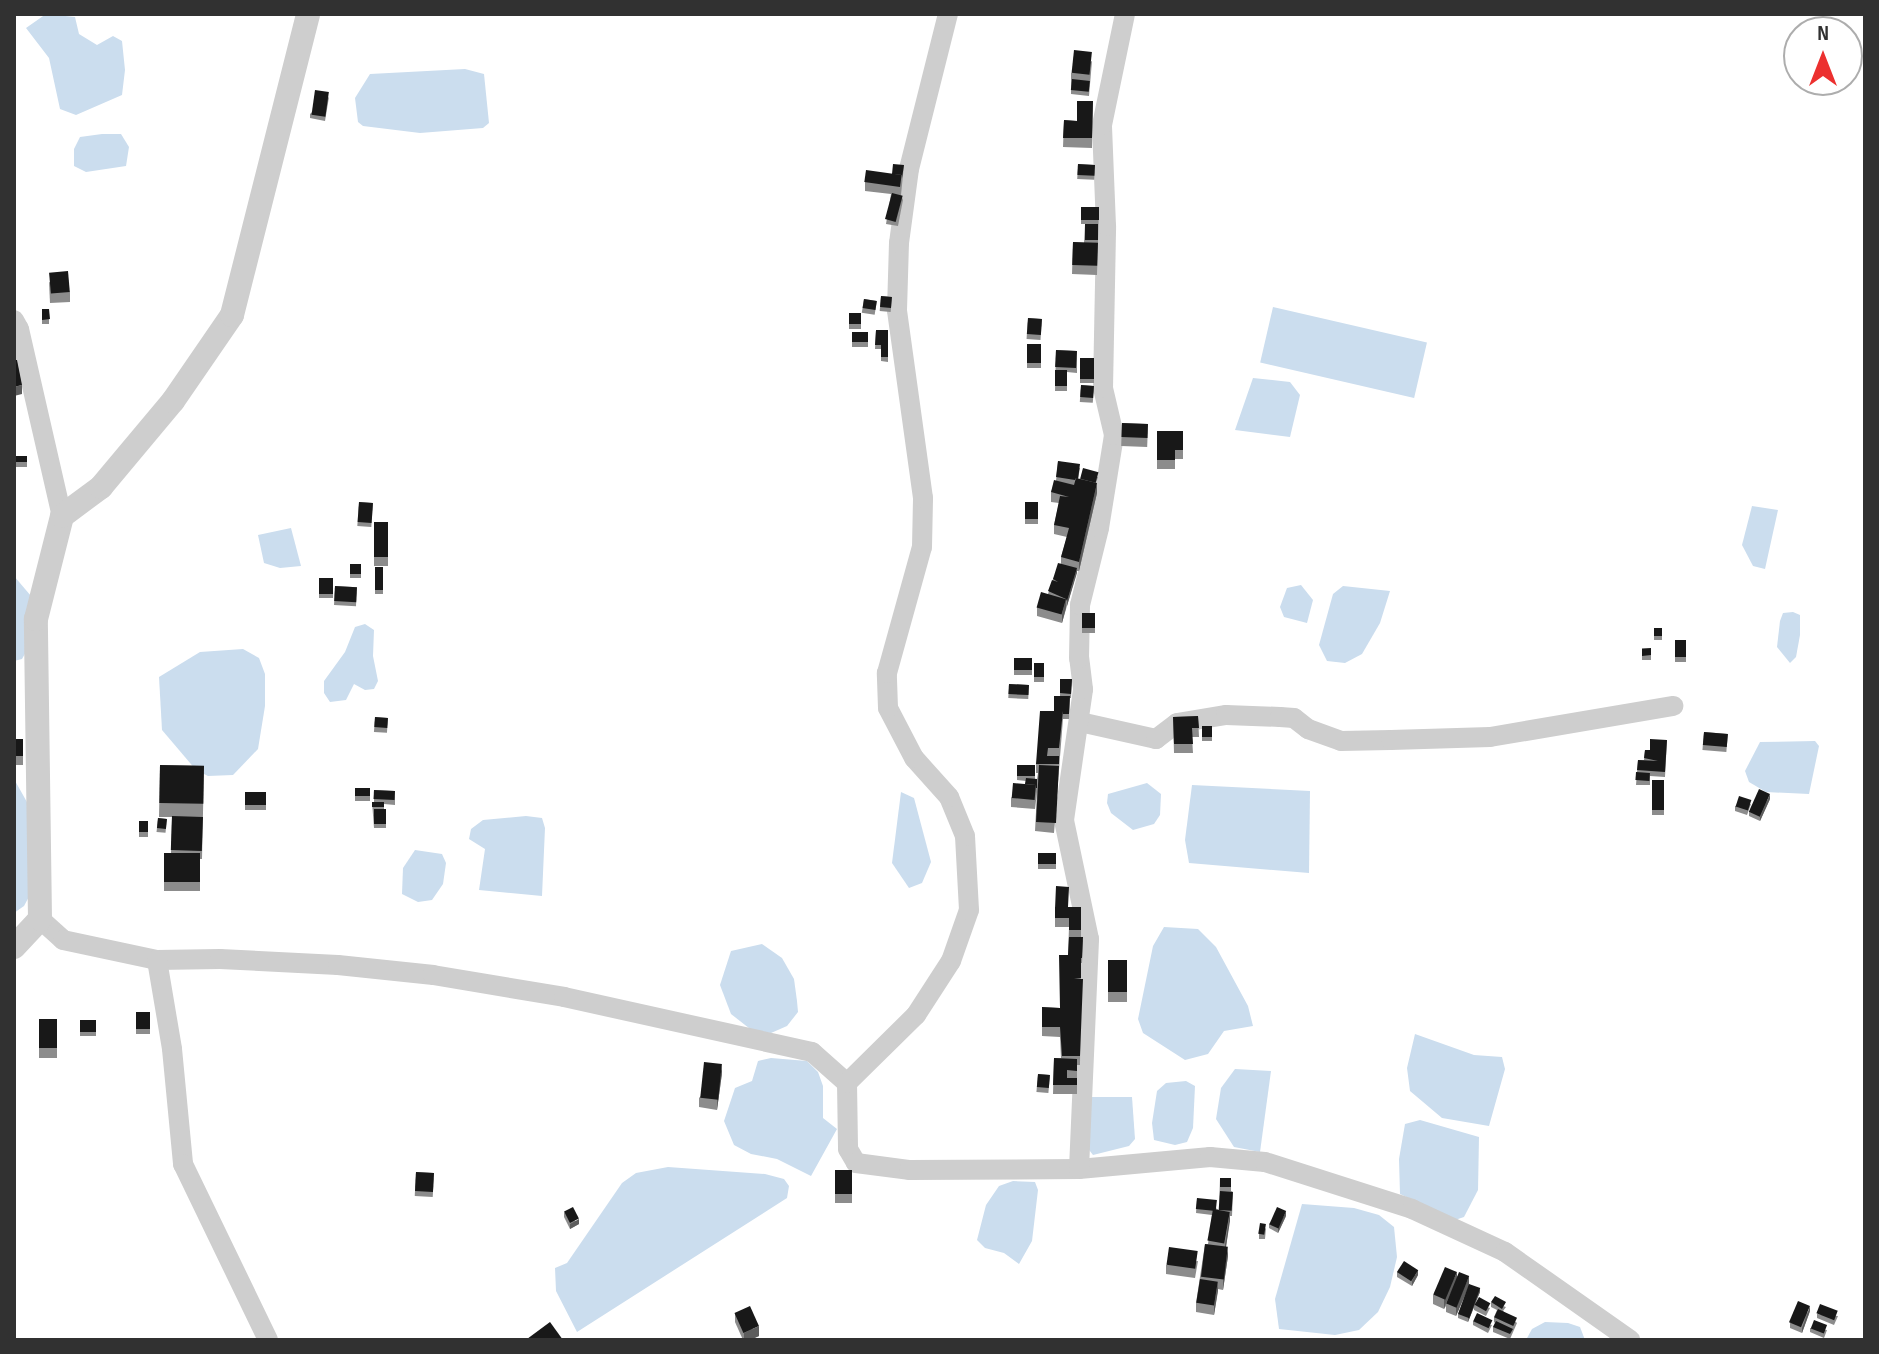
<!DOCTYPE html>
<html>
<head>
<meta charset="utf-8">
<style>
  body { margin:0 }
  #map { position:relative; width:1879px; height:1354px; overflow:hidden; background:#fff; font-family:"Sofia Sans Condensed",sans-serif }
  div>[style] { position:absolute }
  .water>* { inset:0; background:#cbddee; transform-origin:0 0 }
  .minor>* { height:20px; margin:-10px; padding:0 10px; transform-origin:10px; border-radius:10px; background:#cecece }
  .tertiary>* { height:24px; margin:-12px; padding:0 12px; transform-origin:12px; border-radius:12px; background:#cecece }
  .wall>* { inset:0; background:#8c8c8c; transform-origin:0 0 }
  .shaded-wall>* { inset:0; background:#5d5d5d }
  .building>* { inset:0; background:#181818; transform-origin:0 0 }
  span { translate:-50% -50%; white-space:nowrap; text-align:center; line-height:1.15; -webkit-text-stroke:8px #fff; paint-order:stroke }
  .frame { position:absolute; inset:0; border:16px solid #313131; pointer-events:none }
  .north { position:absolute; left:1783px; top:16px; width:80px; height:80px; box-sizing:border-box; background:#fff; border:2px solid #adadad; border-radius:50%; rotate:0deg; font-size:22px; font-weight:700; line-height:32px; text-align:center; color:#313131 }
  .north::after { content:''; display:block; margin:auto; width:28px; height:36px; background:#ec302f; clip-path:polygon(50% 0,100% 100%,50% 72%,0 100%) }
</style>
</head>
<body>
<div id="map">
  <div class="water">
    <i style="clip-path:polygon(46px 14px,75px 17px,79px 34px,97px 45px,113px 36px,122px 41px,125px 70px,122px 95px,76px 115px,60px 109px,49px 58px,26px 28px)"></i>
    <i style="clip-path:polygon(465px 69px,484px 74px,489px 123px,483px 128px,420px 133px,363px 126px,358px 122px,355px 98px,370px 74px)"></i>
    <i style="clip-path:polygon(102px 134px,121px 134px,129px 147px,126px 166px,86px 172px,74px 166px,74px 149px,80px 137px)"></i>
    <i style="left:1273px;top:307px;width:158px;height:57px;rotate:13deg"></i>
    <i style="clip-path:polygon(1253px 378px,1290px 382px,1300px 395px,1290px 437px,1235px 430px)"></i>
    <i style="clip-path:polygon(1752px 506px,1778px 510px,1765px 569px,1753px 566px,1742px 545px)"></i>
    <i style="clip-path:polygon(291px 528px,301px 566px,280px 568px,264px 563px,258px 535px)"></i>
    <i style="clip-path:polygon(14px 576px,31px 596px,26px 652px,22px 659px,14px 661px)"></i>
    <i style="clip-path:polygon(1301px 585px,1313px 600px,1307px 623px,1284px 617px,1280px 607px,1287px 588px)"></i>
    <i style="clip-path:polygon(1343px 586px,1390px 591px,1380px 623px,1362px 654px,1345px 663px,1327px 661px,1319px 645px,1333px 594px)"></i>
    <i style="clip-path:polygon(1793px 612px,1800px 615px,1800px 635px,1796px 657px,1790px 663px,1777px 647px,1780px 621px,1783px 613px)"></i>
    <i style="clip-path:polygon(365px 624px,374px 630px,373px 656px,378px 681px,374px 689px,365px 690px,354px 684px,346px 700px,330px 702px,324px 693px,324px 681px,345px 652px,355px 627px)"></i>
    <i style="clip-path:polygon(243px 649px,259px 658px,265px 674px,265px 706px,258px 749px,233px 775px,208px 776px,196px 770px,162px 730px,159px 677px,200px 652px)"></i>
    <i style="clip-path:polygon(1815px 741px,1819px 746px,1809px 794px,1766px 792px,1749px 782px,1745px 771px,1760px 742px)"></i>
    <i style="clip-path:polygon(14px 779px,32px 811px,32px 891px,24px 906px,14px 913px)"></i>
    <i style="clip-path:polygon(1147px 783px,1161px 794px,1160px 815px,1154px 824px,1133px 830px,1111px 813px,1107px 803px,1108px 794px)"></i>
    <i style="clip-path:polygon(1192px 785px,1310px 791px,1309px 873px,1189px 863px,1185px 840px)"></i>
    <i style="clip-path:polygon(901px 792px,914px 798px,931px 862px,922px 883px,909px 888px,892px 863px)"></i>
    <i style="clip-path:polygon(526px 816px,542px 818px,545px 828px,542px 896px,479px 890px,485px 849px,469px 839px,471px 829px,483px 820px)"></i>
    <i style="clip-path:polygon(415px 850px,442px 854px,446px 863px,443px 884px,432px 900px,418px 902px,402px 894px,403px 868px)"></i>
    <i style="clip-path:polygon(1164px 927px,1198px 929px,1216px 947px,1248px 1006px,1253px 1026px,1224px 1031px,1208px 1054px,1185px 1060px,1143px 1033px,1138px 1019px,1153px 946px)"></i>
    <i style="clip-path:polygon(762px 944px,782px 958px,794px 979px,797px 1001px,798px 1012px,787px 1026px,771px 1033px,754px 1032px,731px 1014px,720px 985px,731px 951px)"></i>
    <i style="clip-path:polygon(1415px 1034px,1474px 1055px,1502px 1057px,1505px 1069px,1489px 1126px,1442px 1118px,1410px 1091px,1407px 1068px)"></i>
    <i style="clip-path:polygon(771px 1058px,807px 1061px,818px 1072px,823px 1086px,823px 1118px,837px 1129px,811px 1176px,777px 1159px,751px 1154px,734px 1145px,724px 1121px,735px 1088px,752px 1081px,758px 1061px)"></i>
    <i style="clip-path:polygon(1235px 1069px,1271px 1071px,1260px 1152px,1234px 1147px,1216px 1119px,1221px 1088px)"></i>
    <i style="clip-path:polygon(1186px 1081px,1195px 1086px,1193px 1128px,1187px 1142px,1175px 1145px,1154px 1140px,1152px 1123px,1157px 1091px,1166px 1083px)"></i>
    <i style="clip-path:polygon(1091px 1097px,1132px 1097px,1135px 1139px,1129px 1146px,1093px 1155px,1086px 1146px)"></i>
    <i style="clip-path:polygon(1420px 1120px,1479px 1137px,1478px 1190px,1464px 1217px,1455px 1220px,1400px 1194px,1399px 1159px,1405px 1124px)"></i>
    <i style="clip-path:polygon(668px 1167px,765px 1174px,784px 1179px,789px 1186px,787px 1198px,577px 1332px,556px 1291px,555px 1268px,567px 1263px,622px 1183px,636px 1173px)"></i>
    <i style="clip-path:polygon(1013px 1181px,1035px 1182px,1038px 1190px,1032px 1241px,1019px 1264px,1004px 1253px,985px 1248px,977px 1240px,986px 1205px,999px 1186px)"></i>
    <i style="clip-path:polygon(1302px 1204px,1354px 1208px,1379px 1215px,1394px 1227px,1397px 1257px,1390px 1287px,1378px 1312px,1359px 1330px,1335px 1335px,1279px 1329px,1275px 1299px)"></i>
    <i style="clip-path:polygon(1545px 1322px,1568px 1323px,1580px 1327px,1585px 1340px,1526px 1340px,1532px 1329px)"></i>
  </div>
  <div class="minor">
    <i style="left:14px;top:320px;width:10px;rotate:61deg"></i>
    <i style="left:19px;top:329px;width:192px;rotate:77.1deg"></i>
    <i style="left:1080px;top:722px;width:78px;rotate:12.6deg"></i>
    <i style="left:1156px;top:739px;width:26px;rotate:-37deg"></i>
    <i style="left:1177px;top:723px;width:50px;rotate:-9.3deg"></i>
    <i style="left:1226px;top:715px;width:54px;rotate:2.1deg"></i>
    <i style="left:1280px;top:717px;width:14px;rotate:4deg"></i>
    <i style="left:1294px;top:718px;width:18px;rotate:38deg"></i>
    <i style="left:1308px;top:729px;width:35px;rotate:20deg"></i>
    <i style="left:1341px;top:741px;width:50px;rotate:-1.1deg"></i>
    <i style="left:1391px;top:740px;width:99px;rotate:-1.7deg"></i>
    <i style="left:1490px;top:737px;width:186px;rotate:-9.6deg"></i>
    <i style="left:40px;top:919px;width:31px;rotate:42deg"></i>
    <i style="left:63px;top:940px;width:96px;rotate:12deg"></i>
    <i style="left:157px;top:960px;width:63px;rotate:-0.9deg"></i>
    <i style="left:220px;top:959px;width:118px;rotate:2.9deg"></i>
    <i style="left:338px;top:965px;width:96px;rotate:6deg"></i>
    <i style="left:433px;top:975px;width:133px;rotate:9.5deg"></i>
    <i style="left:564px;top:997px;width:254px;rotate:12.5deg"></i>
    <i style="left:812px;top:1052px;width:47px;rotate:41.5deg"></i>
    <i style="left:847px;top:1083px;width:66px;rotate:89.1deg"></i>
    <i style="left:848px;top:1149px;width:16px;rotate:60deg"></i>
    <i style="left:856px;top:1163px;width:53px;rotate:7.5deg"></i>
    <i style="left:909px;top:1170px;width:170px;rotate:-0.3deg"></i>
    <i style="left:1079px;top:1169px;width:132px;rotate:-5.2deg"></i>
    <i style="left:1210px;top:1157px;width:55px;rotate:5.2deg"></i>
    <i style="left:1265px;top:1162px;width:154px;rotate:17.7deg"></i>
    <i style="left:1412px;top:1209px;width:102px;rotate:24.8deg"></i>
    <i style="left:1505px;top:1252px;width:153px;rotate:35.1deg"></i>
    <i style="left:157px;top:960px;width:90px;rotate:80.4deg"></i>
    <i style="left:172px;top:1049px;width:116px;rotate:84.5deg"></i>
    <i style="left:183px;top:1164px;width:195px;rotate:64.2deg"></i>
    <i style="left:847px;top:1083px;width:97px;rotate:-44.6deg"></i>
    <i style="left:916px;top:1015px;width:64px;rotate:-57.1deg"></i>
    <i style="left:951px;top:961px;width:54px;rotate:-70.6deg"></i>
    <i style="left:969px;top:910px;width:74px;rotate:-93.1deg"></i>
    <i style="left:965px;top:836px;width:42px;rotate:-112.3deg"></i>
    <i style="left:949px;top:797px;width:52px;rotate:-131.9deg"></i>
    <i style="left:914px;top:758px;width:56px;rotate:-117.5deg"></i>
    <i style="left:888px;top:708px;width:35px;rotate:-92deg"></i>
    <i style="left:887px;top:673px;width:131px;rotate:-74.5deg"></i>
    <i style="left:922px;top:547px;width:49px;rotate:-88.8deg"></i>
    <i style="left:923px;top:498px;width:190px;rotate:-97.9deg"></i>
    <i style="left:897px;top:310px;width:67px;rotate:-88.3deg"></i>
    <i style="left:899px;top:243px;width:75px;rotate:-82.3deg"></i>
    <i style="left:909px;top:169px;width:160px;rotate:-75.9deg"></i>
    <i style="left:1079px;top:1169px;width:230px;rotate:-87.5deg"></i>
    <i style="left:1089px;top:939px;width:122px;rotate:-101.9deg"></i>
    <i style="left:1064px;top:820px;width:132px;rotate:-81.7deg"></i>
    <i style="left:1083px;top:689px;width:31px;rotate:-97deg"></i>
    <i style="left:1079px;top:658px;width:53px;rotate:-88.9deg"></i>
    <i style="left:1080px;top:605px;width:79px;rotate:-76.1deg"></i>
    <i style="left:1099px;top:528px;width:94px;rotate:-80.8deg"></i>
    <i style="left:1114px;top:435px;width:48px;rotate:-103.2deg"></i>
    <i style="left:1103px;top:388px;width:162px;rotate:-88.9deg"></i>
    <i style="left:1106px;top:226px;width:101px;rotate:-92.3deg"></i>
    <i style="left:1102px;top:125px;width:113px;rotate:-78.3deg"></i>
  </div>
  <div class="tertiary">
    <i style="left:14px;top:947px;width:38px;rotate:-47deg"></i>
    <i style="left:40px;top:919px;width:300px;rotate:-90.8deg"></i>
    <i style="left:36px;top:619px;width:106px;rotate:-75.8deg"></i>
    <i style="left:62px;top:516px;width:49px;rotate:-36.6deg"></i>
    <i style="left:101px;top:487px;width:112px;rotate:-50.1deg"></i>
    <i style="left:173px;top:401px;width:104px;rotate:-55.5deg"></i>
    <i style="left:232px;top:315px;width:310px;rotate:-75.8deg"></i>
  </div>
  <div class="wall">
    <i style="clip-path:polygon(1092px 61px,1089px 96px,1071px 94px,1071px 73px)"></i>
    <i style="clip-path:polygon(329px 97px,325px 121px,310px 118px,310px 114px)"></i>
    <i style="clip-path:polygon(1093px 101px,1092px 148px,1063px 147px,1064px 120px,1077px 121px)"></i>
    <i style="left:1078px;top:164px;width:17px;height:15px;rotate:3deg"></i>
    <i style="clip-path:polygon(904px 165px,901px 195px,903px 200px,898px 226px,886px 224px,891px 194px,865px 191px,865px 182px,892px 174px)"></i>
    <i style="clip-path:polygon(1081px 207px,1099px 207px,1097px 275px,1072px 274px,1073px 242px,1084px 243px,1085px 224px,1081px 224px)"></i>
    <i style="clip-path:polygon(49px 282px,70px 292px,70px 302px,50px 303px)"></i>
    <i style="left:881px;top:296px;width:11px;height:15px;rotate:5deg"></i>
    <i style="left:864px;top:299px;width:13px;height:14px;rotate:9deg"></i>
    <i style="left:42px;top:309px;width:7px;height:15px"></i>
    <i style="left:849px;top:313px;width:12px;height:16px"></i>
    <i style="left:1028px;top:318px;width:14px;height:21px;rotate:4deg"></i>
    <i style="clip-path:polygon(876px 330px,888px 330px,888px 362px,881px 361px,881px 349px,875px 349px)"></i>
    <i style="left:852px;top:332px;width:16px;height:15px"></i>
    <i style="left:1027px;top:344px;width:14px;height:24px"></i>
    <i style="clip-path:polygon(1056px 350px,1077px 351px,1077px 373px,1067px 372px,1067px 391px,1055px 391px)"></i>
    <i style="left:1080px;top:358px;width:14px;height:25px"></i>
    <i style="left:1081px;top:385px;width:13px;height:17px;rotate:4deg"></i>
    <i style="left:1122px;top:423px;width:26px;height:23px;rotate:2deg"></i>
    <i style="clip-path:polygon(1157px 431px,1183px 431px,1183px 459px,1175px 459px,1175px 469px,1157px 469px)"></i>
    <i style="left:27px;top:456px;width:11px;height:13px;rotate:90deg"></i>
    <i style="clip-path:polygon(1058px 461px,1080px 468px,1078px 479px,1098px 477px,1096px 483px,1097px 493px,1079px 571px,1077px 571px,1062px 623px,1037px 616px,1037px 607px,1048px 594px,1053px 579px,1061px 563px,1061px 557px,1067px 537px,1054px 534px,1054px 525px,1059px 503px,1051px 502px,1051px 492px,1056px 481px)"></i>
    <i style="left:359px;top:502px;width:14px;height:24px;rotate:4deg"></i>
    <i style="left:1038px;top:502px;width:22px;height:13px;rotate:90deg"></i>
    <i style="left:374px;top:522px;width:14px;height:44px"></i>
    <i style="left:350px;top:564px;width:11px;height:14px"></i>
    <i style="left:375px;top:567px;width:8px;height:27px"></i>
    <i style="left:319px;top:578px;width:14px;height:20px"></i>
    <i style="left:335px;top:586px;width:22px;height:19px;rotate:3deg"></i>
    <i style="left:1082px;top:613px;width:13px;height:20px"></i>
    <i style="left:1654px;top:628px;width:8px;height:12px"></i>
    <i style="left:1675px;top:640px;width:11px;height:22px"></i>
    <i style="left:1651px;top:648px;width:12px;height:9px;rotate:90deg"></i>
    <i style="left:1014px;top:658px;width:18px;height:17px"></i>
    <i style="left:1034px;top:663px;width:10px;height:19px"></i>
    <i style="clip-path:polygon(1060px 679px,1072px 679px,1071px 698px,1070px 698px,1069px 719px,1063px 719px,1054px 833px,1035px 831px,1037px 792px,1035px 809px,1011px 807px,1011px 798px,1025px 784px,1026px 781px,1017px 780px,1017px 765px,1035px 765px,1035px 779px,1037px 779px,1038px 773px,1036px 773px,1036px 764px,1054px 711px,1060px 696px)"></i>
    <i style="left:1009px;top:684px;width:20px;height:14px;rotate:3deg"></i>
    <i style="clip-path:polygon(1198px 716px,1199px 737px,1192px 737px,1193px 753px,1174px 753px,1173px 717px)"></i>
    <i style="left:375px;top:717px;width:13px;height:15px;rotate:4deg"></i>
    <i style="left:1202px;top:726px;width:10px;height:15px"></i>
    <i style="left:1704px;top:732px;width:24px;height:18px;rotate:5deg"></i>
    <i style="left:14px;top:739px;width:9px;height:26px"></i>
    <i style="clip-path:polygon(1667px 740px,1665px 777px,1650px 776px,1650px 785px,1636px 785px,1638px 760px,1644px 760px,1645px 750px,1650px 750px)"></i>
    <i style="clip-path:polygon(160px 765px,204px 766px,202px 859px,200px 859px,200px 891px,164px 891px,164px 853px,171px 853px,172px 817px,159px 817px)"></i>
    <i style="left:1652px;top:780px;width:12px;height:35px"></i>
    <i style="left:355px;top:788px;width:15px;height:13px"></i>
    <i style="clip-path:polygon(374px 790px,395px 791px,395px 805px,384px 804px,384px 809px,386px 809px,386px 828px,374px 828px,372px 802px,374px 802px)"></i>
    <i style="left:245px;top:792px;width:21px;height:18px"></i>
    <i style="clip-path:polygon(1770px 799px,1760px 821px,1749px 816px,1749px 812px)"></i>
    <i style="clip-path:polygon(1751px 804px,1747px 815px,1735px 811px,1735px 806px)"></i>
    <i style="left:158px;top:818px;width:9px;height:14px;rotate:6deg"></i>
    <i style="left:139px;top:821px;width:9px;height:16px"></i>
    <i style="left:1038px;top:853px;width:18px;height:16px"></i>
    <i style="clip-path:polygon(1069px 907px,1081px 907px,1081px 937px,1083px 941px,1082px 963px,1081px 963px,1080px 1065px,1077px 1065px,1077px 1094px,1053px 1094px,1054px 1058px,1061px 1058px,1060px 1037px,1042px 1036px,1042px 1007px,1060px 1008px,1068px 955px,1069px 927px,1055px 927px,1055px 909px)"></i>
    <i style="left:1127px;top:960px;width:42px;height:19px;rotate:90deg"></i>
    <i style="left:136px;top:1012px;width:14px;height:22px"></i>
    <i style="left:39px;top:1019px;width:18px;height:39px"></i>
    <i style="left:80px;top:1020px;width:16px;height:16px"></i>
    <i style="clip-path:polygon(722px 1073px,717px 1110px,699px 1107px,699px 1098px)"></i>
    <i style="left:1038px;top:1074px;width:12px;height:18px;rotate:5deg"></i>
    <i style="left:835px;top:1170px;width:17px;height:33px"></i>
    <i style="left:416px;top:1172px;width:18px;height:24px;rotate:3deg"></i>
    <i style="clip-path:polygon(1220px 1178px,1231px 1178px,1231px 1191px,1233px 1192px,1232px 1216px,1230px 1216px,1226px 1247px,1228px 1256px,1223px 1290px,1218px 1289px,1214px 1315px,1196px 1312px,1196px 1303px,1205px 1244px,1208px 1244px,1212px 1215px,1196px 1213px,1197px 1198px,1219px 1210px)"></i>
    <i style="clip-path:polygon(564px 1212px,579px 1224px,570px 1229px,564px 1217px)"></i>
    <i style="clip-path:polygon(1286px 1216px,1278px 1233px,1269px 1228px,1269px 1224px)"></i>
    <i style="clip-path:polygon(1266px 1228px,1265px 1239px,1259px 1239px,1259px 1234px)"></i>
    <i style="clip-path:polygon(1198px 1261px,1195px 1278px,1166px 1274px,1166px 1265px)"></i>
    <i style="clip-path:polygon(1397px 1272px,1418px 1275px,1412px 1286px,1397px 1277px)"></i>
    <i style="clip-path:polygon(1457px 1276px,1480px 1292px,1475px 1303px,1490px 1308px,1486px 1316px,1474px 1310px,1474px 1307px,1468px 1322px,1458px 1318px,1458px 1314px,1468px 1288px,1456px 1316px,1446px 1312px,1446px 1306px,1444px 1309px,1433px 1304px,1433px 1295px)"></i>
    <i style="clip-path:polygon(1491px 1302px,1506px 1307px,1503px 1311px,1517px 1323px,1510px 1339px,1493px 1332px,1493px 1327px,1495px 1323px,1494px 1322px,1494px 1317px,1497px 1310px,1491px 1307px)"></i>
    <i style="clip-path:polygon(1810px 1311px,1802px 1333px,1790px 1328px,1790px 1323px)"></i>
    <i style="clip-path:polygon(735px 1313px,759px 1336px,750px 1340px,743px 1340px,735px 1322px)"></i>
    <i style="clip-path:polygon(1817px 1314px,1838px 1316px,1834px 1325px,1817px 1318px)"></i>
    <i style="clip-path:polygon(1473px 1321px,1492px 1325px,1488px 1333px,1473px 1325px)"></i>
    <i style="clip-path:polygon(1810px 1328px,1827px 1330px,1824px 1338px,1810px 1332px)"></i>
  </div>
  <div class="shaded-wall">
    <i style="clip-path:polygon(22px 385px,22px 394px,14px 396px,14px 387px)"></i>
    <i style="clip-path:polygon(1097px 483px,1097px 493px,1079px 571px,1079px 562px)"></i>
    <i style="clip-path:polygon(1077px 568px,1077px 573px,1067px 606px,1067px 601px)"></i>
    <i style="clip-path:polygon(1066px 599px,1066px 608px,1062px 623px,1062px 614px)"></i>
    <i style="clip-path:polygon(1770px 794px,1770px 799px,1760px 821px,1760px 817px)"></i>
    <i style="clip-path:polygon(722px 1064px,722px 1073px,717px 1110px,717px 1100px)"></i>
    <i style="clip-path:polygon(1286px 1211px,1286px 1216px,1278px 1233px,1278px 1228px)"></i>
    <i style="clip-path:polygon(1230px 1212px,1230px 1221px,1225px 1253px,1225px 1244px)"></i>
    <i style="clip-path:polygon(579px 1219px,579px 1224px,570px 1229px,570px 1224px)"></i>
    <i style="clip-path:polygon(1228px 1247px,1228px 1256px,1223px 1290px,1223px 1281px)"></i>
    <i style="clip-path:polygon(1418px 1270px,1418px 1275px,1412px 1286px,1412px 1281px)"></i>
    <i style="clip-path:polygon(1457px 1272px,1457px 1281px,1446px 1303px,1444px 1309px,1444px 1300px)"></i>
    <i style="clip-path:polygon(1469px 1276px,1469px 1286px,1456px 1316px,1456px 1307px)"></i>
    <i style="clip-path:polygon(1218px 1282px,1218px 1291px,1214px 1315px,1214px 1306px)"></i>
    <i style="clip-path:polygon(1480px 1288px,1480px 1292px,1468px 1322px,1468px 1317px)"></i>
    <i style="clip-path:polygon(1810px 1306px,1810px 1311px,1802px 1333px,1802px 1328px)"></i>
    <i style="clip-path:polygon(759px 1326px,759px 1336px,750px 1340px,744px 1340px,744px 1333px)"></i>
  </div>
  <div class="building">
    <i style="left:1074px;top:50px;width:18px;height:23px;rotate:6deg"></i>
    <i style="left:1072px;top:79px;width:18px;height:11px;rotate:6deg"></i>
    <i style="left:315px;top:90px;width:14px;height:25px;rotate:8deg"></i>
    <i style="clip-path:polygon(1077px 101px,1093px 101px,1092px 138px,1063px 138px,1064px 120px,1077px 121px)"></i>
    <i style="clip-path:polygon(893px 164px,904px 165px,902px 178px,902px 175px,892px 174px)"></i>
    <i style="left:1078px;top:164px;width:17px;height:11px;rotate:3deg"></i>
    <i style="left:866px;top:170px;width:36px;height:12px;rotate:8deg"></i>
    <i style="left:892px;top:193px;width:11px;height:27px;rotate:15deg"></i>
    <i style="left:1081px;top:207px;width:18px;height:13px"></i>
    <i style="left:1085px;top:224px;width:13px;height:16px"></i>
    <i style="left:1073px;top:242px;width:25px;height:23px;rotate:2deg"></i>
    <i style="left:68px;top:271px;width:21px;height:19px;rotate:85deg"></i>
    <i style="left:881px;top:296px;width:11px;height:11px;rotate:5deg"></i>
    <i style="left:864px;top:299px;width:13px;height:9px;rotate:9deg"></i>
    <i style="clip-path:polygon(42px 309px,49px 309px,50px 319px,42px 320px)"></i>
    <i style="left:849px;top:313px;width:12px;height:11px"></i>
    <i style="left:1028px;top:318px;width:14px;height:16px;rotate:4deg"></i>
    <i style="clip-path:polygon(876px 330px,888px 330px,888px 357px,881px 357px,881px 345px,875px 345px)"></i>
    <i style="left:852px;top:332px;width:16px;height:10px"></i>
    <i style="left:1027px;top:344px;width:14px;height:19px"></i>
    <i style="left:1056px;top:350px;width:21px;height:17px;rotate:3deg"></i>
    <i style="left:1080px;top:358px;width:14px;height:21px"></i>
    <i style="clip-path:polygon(14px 360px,17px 360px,22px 385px,14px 387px)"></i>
    <i style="left:1055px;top:370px;width:12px;height:16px"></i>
    <i style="left:1081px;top:385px;width:13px;height:12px;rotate:4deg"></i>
    <i style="left:1122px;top:423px;width:26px;height:14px;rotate:2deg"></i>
    <i style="clip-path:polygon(1157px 431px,1183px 431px,1183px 450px,1175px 450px,1175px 460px,1157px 460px)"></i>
    <i style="left:27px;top:456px;width:6px;height:13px;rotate:90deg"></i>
    <i style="clip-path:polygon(1058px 461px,1080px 464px,1078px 479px,1076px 478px,1075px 480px,1056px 477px)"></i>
    <i style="left:1083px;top:468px;width:16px;height:11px;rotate:15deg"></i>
    <i style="clip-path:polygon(1076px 478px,1097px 483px,1079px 562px,1061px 557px,1069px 528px,1054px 525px,1060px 496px,1069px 497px,1051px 492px,1054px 480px,1074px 485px)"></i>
    <i style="left:359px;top:502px;width:14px;height:20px;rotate:4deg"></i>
    <i style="left:1038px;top:502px;width:17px;height:13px;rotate:90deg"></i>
    <i style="left:374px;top:522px;width:14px;height:35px"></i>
    <i style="clip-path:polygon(1058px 563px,1077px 568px,1067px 601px,1066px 599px,1048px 591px,1052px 580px,1058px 582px,1053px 579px)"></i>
    <i style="left:350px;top:564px;width:11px;height:10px"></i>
    <i style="left:375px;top:567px;width:8px;height:23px"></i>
    <i style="left:319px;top:578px;width:14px;height:16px"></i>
    <i style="left:335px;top:586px;width:22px;height:15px;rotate:3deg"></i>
    <i style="left:1041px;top:592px;width:26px;height:16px;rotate:16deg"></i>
    <i style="left:1082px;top:613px;width:13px;height:15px"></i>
    <i style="left:1654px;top:628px;width:8px;height:8px"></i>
    <i style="left:1675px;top:640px;width:11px;height:17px"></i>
    <i style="clip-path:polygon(1651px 648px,1651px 655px,1642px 656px,1642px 649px)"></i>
    <i style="left:1014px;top:658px;width:18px;height:12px"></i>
    <i style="left:1034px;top:663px;width:10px;height:14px"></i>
    <i style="clip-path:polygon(1060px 679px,1072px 679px,1071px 694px,1060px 693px)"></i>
    <i style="left:1009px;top:684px;width:20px;height:10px;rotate:3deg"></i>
    <i style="clip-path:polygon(1054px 696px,1070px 696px,1069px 714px,1063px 714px,1063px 711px,1054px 711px)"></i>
    <i style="clip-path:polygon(1040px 711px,1063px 711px,1059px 748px,1048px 748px,1047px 756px,1059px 756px,1059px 764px,1036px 764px)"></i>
    <i style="clip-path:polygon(1198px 716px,1199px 728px,1192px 728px,1193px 744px,1174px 744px,1173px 717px)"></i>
    <i style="left:375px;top:717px;width:13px;height:10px;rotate:4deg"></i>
    <i style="left:1202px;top:726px;width:10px;height:11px"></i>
    <i style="left:1704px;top:732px;width:24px;height:13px;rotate:5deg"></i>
    <i style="left:14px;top:739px;width:9px;height:17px"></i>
    <i style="clip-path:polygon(1650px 739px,1667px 740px,1665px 772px,1637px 770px,1638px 760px,1658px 761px,1644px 758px,1645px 750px,1650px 750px)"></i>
    <i style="left:160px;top:765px;width:44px;height:38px;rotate:1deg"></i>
    <i style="left:1017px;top:765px;width:18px;height:11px"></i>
    <i style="left:1039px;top:765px;width:20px;height:57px;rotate:3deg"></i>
    <i style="left:1636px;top:772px;width:14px;height:8px;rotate:4deg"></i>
    <i style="clip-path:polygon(1026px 778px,1037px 779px,1037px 788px,1036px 788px,1036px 785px,1025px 784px)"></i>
    <i style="left:1652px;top:780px;width:12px;height:30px"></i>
    <i style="left:1013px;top:783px;width:23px;height:15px;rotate:5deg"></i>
    <i style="left:355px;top:788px;width:15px;height:8px"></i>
    <i style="left:1759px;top:789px;width:12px;height:25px;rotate:24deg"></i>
    <i style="left:374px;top:790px;width:21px;height:9px;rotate:3deg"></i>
    <i style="left:245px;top:792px;width:21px;height:13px"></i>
    <i style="left:1739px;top:796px;width:13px;height:11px;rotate:18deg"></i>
    <i style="left:372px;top:802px;width:12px;height:5px"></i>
    <i style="left:374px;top:809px;width:12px;height:15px"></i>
    <i style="left:172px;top:816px;width:31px;height:34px;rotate:2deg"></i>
    <i style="left:158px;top:818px;width:9px;height:10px;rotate:6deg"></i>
    <i style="left:139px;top:821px;width:9px;height:11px"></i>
    <i style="left:164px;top:853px;width:36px;height:29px"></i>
    <i style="left:1038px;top:853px;width:18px;height:11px"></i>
    <i style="clip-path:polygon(1056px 886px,1069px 887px,1068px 907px,1055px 907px,1055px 909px)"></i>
    <i style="clip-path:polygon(1055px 907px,1081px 907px,1081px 930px,1069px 930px,1069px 918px,1055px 918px)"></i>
    <i style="clip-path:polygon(1069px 937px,1083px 937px,1082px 958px,1081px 958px,1081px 955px,1068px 955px)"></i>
    <i style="clip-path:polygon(1059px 955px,1081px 955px,1081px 978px,1074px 979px,1083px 979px,1080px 1056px,1062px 1056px,1060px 1027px,1042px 1027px,1042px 1007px,1060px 1008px)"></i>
    <i style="left:1127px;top:960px;width:32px;height:19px;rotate:90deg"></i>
    <i style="left:136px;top:1012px;width:14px;height:17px"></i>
    <i style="left:39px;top:1019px;width:18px;height:29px"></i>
    <i style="left:80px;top:1020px;width:16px;height:12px"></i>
    <i style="clip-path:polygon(1054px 1058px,1077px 1059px,1077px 1071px,1067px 1070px,1067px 1078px,1077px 1078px,1077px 1085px,1053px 1085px)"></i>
    <i style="left:704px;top:1062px;width:18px;height:36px;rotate:6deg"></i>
    <i style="left:1038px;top:1074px;width:12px;height:13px;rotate:5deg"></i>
    <i style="left:835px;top:1170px;width:17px;height:24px"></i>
    <i style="left:416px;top:1172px;width:18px;height:19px;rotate:3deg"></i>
    <i style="left:1220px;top:1178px;width:11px;height:9px"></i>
    <i style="left:1220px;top:1191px;width:13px;height:19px;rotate:4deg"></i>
    <i style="left:1197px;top:1198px;width:20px;height:11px;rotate:6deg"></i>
    <i style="left:573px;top:1207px;width:13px;height:10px;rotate:63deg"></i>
    <i style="left:1277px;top:1207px;width:10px;height:19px;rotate:24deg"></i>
    <i style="left:1213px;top:1209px;width:17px;height:32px;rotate:10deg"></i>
    <i style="left:1260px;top:1223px;width:6px;height:11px;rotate:9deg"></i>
    <i style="left:1205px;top:1244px;width:23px;height:33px;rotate:7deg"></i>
    <i style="left:1169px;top:1247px;width:29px;height:18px;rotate:8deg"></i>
    <i style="left:1404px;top:1261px;width:17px;height:13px;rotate:33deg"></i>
    <i style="left:1445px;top:1267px;width:13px;height:30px;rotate:23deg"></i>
    <i style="left:1459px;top:1272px;width:11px;height:34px;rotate:22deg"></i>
    <i style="left:1200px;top:1279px;width:18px;height:24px;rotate:9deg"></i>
    <i style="left:1469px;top:1284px;width:12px;height:32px;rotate:20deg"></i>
    <i style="clip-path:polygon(1495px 1296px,1506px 1302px,1502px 1309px,1491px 1302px)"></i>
    <i style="left:1479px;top:1297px;width:13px;height:9px;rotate:29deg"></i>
    <i style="left:1798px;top:1301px;width:13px;height:23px;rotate:23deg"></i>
    <i style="left:1820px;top:1304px;width:19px;height:10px;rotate:21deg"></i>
    <i style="left:750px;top:1306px;width:22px;height:17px;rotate:66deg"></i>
    <i style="left:1498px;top:1309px;width:21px;height:9px;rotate:25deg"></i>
    <i style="left:1477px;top:1313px;width:17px;height:9px;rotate:25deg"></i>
    <i style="left:1814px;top:1320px;width:14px;height:9px;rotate:21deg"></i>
    <i style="clip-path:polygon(1496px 1321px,1513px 1329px,1510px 1334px,1493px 1327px)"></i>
    <i style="clip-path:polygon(550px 1322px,563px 1340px,528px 1340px,527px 1339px)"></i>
  </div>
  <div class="frame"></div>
  <div class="north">N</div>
</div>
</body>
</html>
